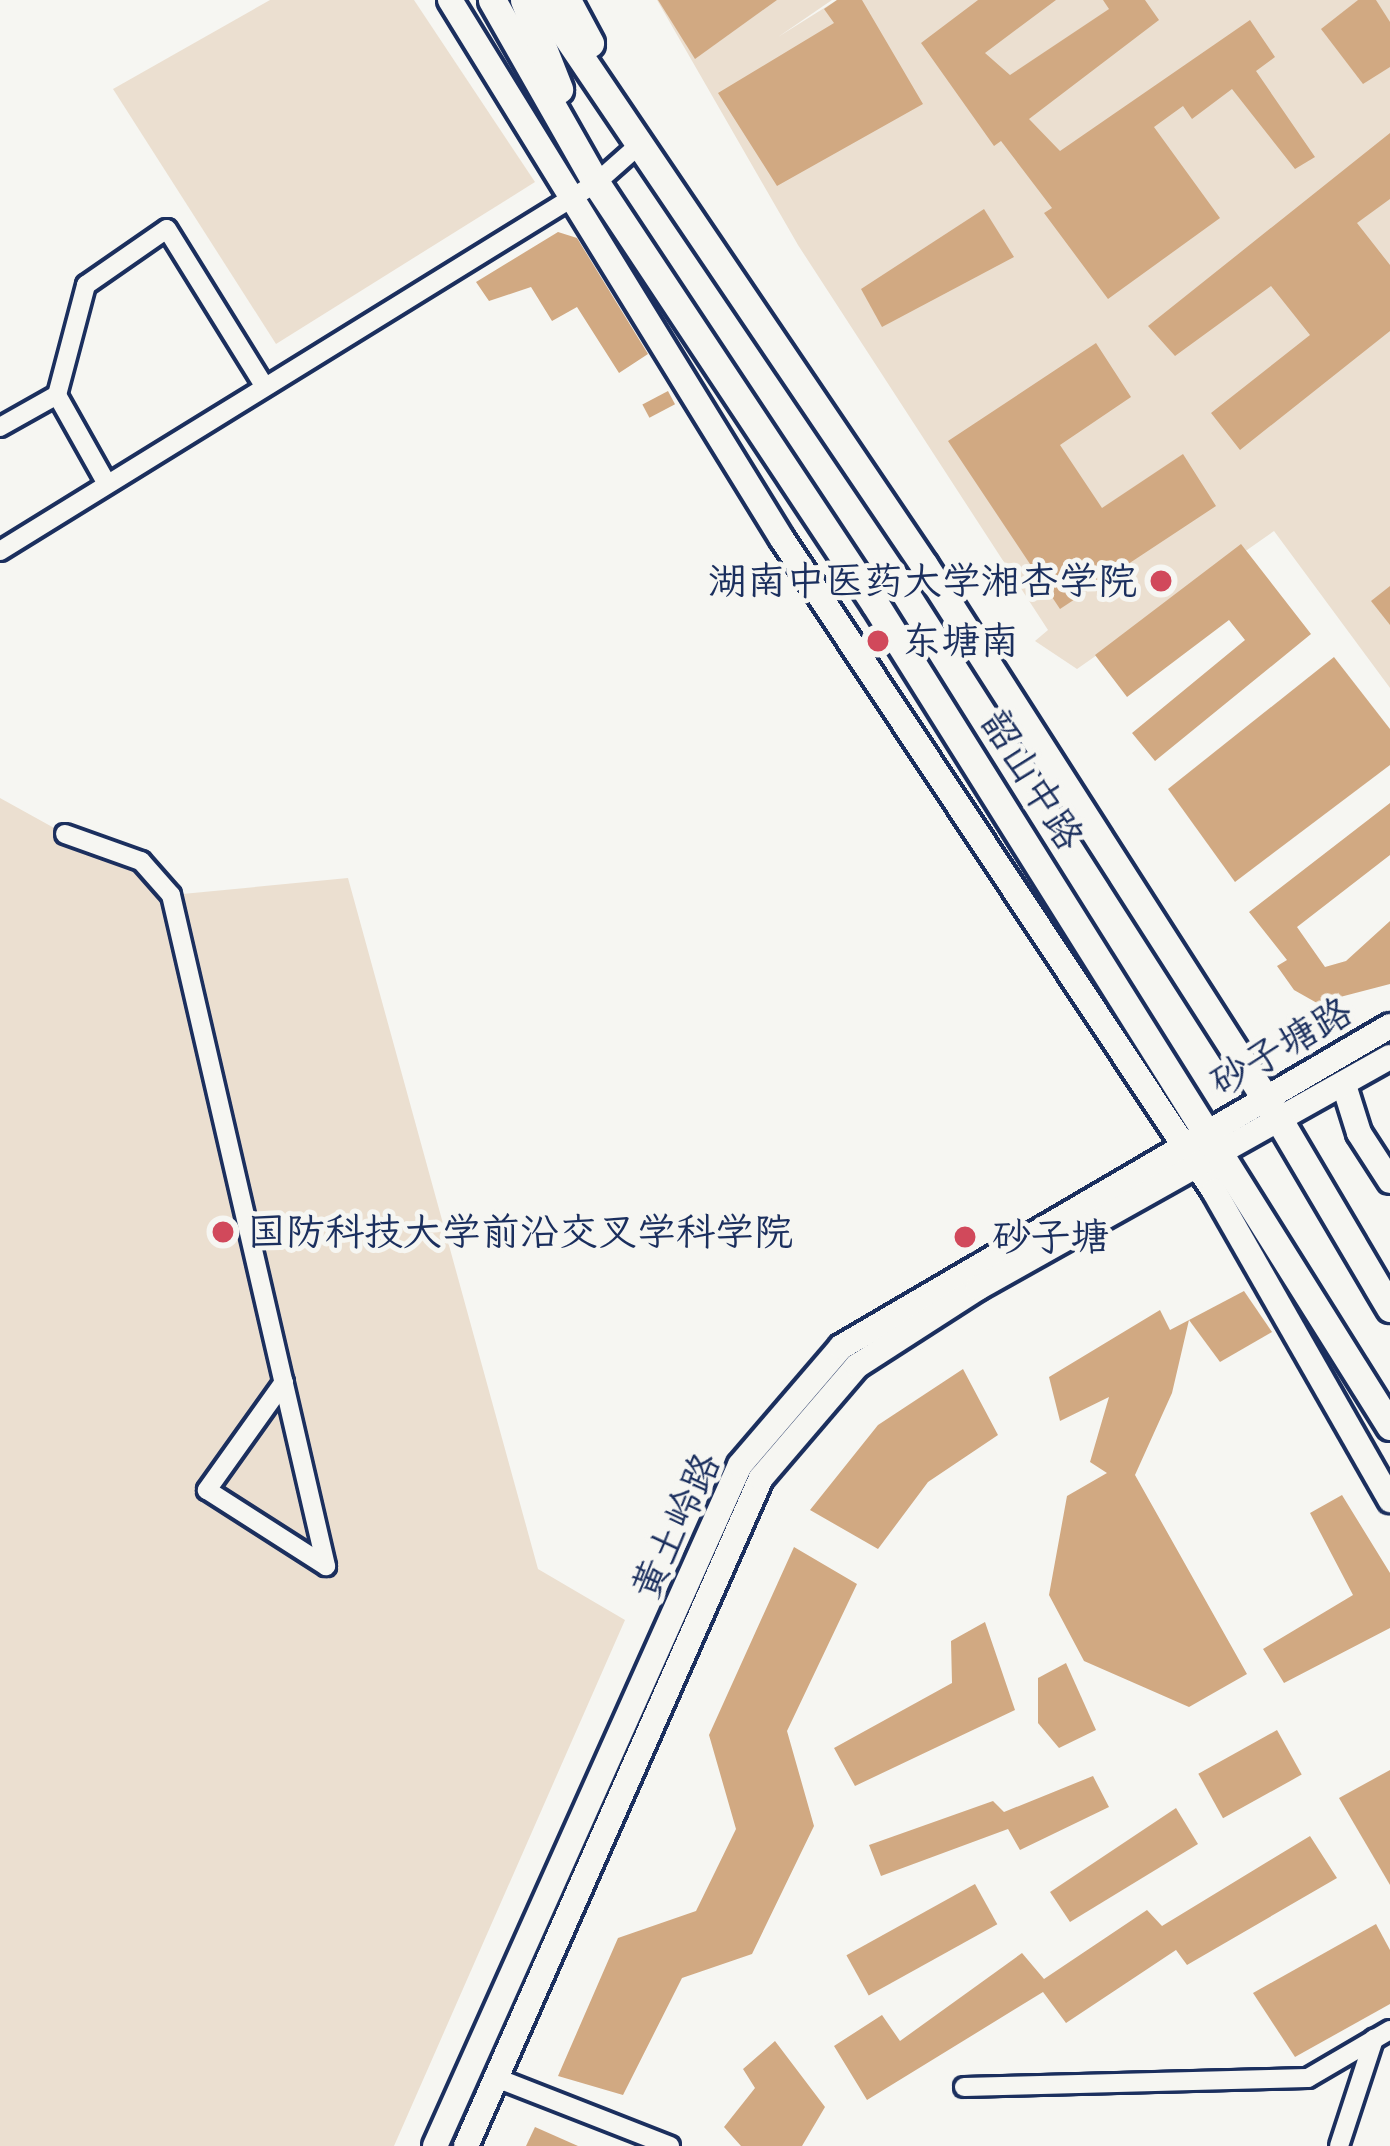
<!DOCTYPE html>
<html>
<head>
<meta charset="utf-8">
<style>
  body { margin:0 }
  #map { position:relative; width:1390px; height:2146px; overflow:hidden; background:#f6f6f2; font-family:Sriracha,"LXGW WenKai TC",sans-serif }
  div>[style] { position:absolute }
  .built>* { inset:0; background:#ebdfd0 }
  .building>* { inset:0; background:#d1a982; transform-origin:0 0 }
  .roads { filter:drop-shadow(3px 0 #1b2f5e) drop-shadow(-3px 0 #1b2f5e) drop-shadow(0 3px #1b2f5e) drop-shadow(0 -3px #1b2f5e) }
  .street>* { height:18px; margin:-9px; padding:0 9px; transform-origin:9px; border-radius:9px; background:#f6f6f2 }
  .secondary>* { height:24px; margin:-12px; padding:0 12px; transform-origin:12px; border-radius:12px; background:#f6f6f2 }
  .primary>* { height:27px; margin:-13.5px; padding:0 13.5px; transform-origin:13.5px; border-radius:13.5px; background:#f6f6f2 }
  .dots>* { width:33px; height:33px; translate:-50% -50%; box-sizing:border-box; border:6px solid #f6f6f2; border-radius:50% }
  span { translate:-50% -50%; white-space:nowrap; text-align:center; line-height:1.15; -webkit-text-stroke:10px #f6f6f2; paint-order:stroke }
  .poi-label { font-size:39px; color:#1b2f5e }
  .right { translate:-100% -50%; text-align:right }
  .left { translate:0 -50%; text-align:left }
  .street-label { font-size:39px; color:#1b2f5e }
</style>
</head>
<body>
<div id="map">
  <div class="built">
    <i style="clip-path:polygon(270px 0,414px 0,535px 182px,276px 344px,113px 89px)"></i>
    <i style="clip-path:polygon(657px 0,832px 0,778px 37px,837px 0,1390px 0,1390px 688px,1274px 531px,1077px 669px,1035px 641px,1048px 630px,798px 245px)"></i>
    <i style="clip-path:polygon(0 798px,65px 834px,141px 861px,172px 895px,348px 878px,538px 1569px,625px 1620px,394px 2146px,0 2146px)"></i>
  </div>
  <div class="building">
    <i style="clip-path:polygon(658px 0,777px 0,695px 59px)"></i>
    <i style="clip-path:polygon(837px 0,862px 0,923px 104px,777px 186px,718px 93px,834px 23px,824px 9px)"></i>
    <i style="clip-path:polygon(978px 0,1056px 0,985px 53px,1010px 75px,1109px 9px,1103px 0,1145px 0,1159px 20px,1029px 119px,1060px 151px,1250px 20px,1275px 57px,1256px 71px,1315px 157px,1295px 169px,1232px 89px,1192px 119px,1183px 106px,1154px 127px,1220px 218px,1108px 299px,1044px 213px,1052px 208px,1001px 141px,994px 146px,921px 43px)"></i>
    <i style="clip-path:polygon(1358px 0,1376px 0,1390px 22px,1390px 67px,1363px 84px,1321px 29px)"></i>
    <i style="clip-path:polygon(1390px 133px,1390px 199px,1357px 223px,1390px 265px,1390px 331px,1240px 450px,1211px 413px,1310px 335px,1271px 286px,1175px 356px,1148px 326px)"></i>
    <i style="clip-path:polygon(984px 209px,1014px 257px,882px 327px,861px 289px)"></i>
    <i style="clip-path:polygon(558px 232px,577px 238px,648px 354px,619px 373px,577px 307px,552px 321px,531px 287px,489px 301px,476px 282px)"></i>
    <i style="clip-path:polygon(1096px 343px,1131px 397px,1060px 445px,1102px 508px,1183px 454px,1216px 506px,1060px 609px,948px 441px)"></i>
    <i style="left:668px;top:391px;width:15px;height:29px;rotate:62deg"></i>
    <i style="clip-path:polygon(1241px 544px,1311px 634px,1155px 761px,1132px 733px,1245px 640px,1229px 620px,1127px 697px,1095px 655px)"></i>
    <i style="clip-path:polygon(1390px 586px,1390px 625px,1371px 601px)"></i>
    <i style="clip-path:polygon(1334px 657px,1390px 729px,1390px 765px,1235px 882px,1168px 789px)"></i>
    <i style="clip-path:polygon(1390px 803px,1390px 855px,1297px 927px,1325px 967px,1346px 961px,1390px 921px,1390px 984px,1317px 1003px,1294px 990px,1277px 966px,1287px 960px,1249px 912px)"></i>
    <i style="clip-path:polygon(1244px 1291px,1272px 1332px,1220px 1362px,1189px 1320px)"></i>
    <i style="clip-path:polygon(1160px 1310px,1170px 1330px,1189px 1320px,1172px 1393px,1135px 1475px,1247px 1674px,1189px 1707px,1084px 1661px,1049px 1595px,1067px 1496px,1107px 1473px,1090px 1462px,1109px 1397px,1060px 1421px,1049px 1377px)"></i>
    <i style="clip-path:polygon(963px 1369px,998px 1435px,928px 1482px,878px 1549px,810px 1510px,878px 1425px)"></i>
    <i style="clip-path:polygon(1342px 1495px,1390px 1573px,1390px 1628px,1284px 1683px,1263px 1649px,1353px 1595px,1310px 1513px)"></i>
    <i style="clip-path:polygon(794px 1547px,857px 1584px,787px 1731px,814px 1826px,752px 1954px,682px 1978px,623px 2095px,558px 2076px,618px 1938px,696px 1911px,736px 1829px,709px 1735px)"></i>
    <i style="clip-path:polygon(985px 1622px,1015px 1710px,855px 1786px,834px 1748px,952px 1683px,951px 1641px)"></i>
    <i style="clip-path:polygon(1066px 1663px,1096px 1730px,1059px 1748px,1038px 1723px,1038px 1678px)"></i>
    <i style="left:1277px;top:1730px;width:51px;height:90px;rotate:61deg"></i>
    <i style="clip-path:polygon(1390px 1770px,1390px 1885px,1339px 1798px)"></i>
    <i style="clip-path:polygon(1093px 1776px,1109px 1807px,1020px 1850px,1008px 1829px,881px 1876px,869px 1845px,993px 1801px,1004px 1812px)"></i>
    <i style="clip-path:polygon(1176px 1808px,1198px 1844px,1070px 1922px,1050px 1892px)"></i>
    <i style="clip-path:polygon(1310px 1836px,1337px 1878px,1187px 1965px,1176px 1950px,1066px 2023px,1043px 1992px,867px 2100px,834px 2046px,882px 2015px,900px 2041px,1022px 1953px,1044px 1979px,1147px 1910px,1162px 1926px)"></i>
    <i style="left:975px;top:1884px;width:46px;height:147px;rotate:61deg"></i>
    <i style="clip-path:polygon(1376px 1924px,1390px 1950px,1390px 2004px,1295px 2057px,1253px 1993px)"></i>
    <i style="clip-path:polygon(775px 2041px,825px 2107px,802px 2146px,741px 2146px,724px 2127px,755px 2088px,743px 2069px)"></i>
    <i style="clip-path:polygon(535px 2127px,578px 2146px,526px 2146px)"></i>
  </div>
  <div class="roads">
    <div class="street">
      <i style="left:0;top:427px;width:65px;rotate:-29.3deg"></i>
      <i style="left:107px;top:484px;width:102px;rotate:-119.3deg"></i>
      <i style="left:57px;top:395px;width:114px;rotate:-75.2deg"></i>
      <i style="left:86px;top:285px;width:98px;rotate:-34.7deg"></i>
      <i style="left:167px;top:229px;width:182px;rotate:58.2deg"></i>
      <i style="left:0;top:551px;width:700px;rotate:-31.69deg"></i>
      <i style="left:596px;top:183px;width:60px;rotate:-41.6deg"></i>
      <i style="left:65px;top:834px;width:81px;rotate:19.6deg"></i>
      <i style="left:141px;top:861px;width:45px;rotate:48.6deg"></i>
      <i style="left:171px;top:895px;width:689px;rotate:76.99deg"></i>
      <i style="left:284px;top:1382px;width:133px;rotate:125.5deg"></i>
      <i style="left:207px;top:1490px;width:141px;rotate:32.6deg"></i>
      <i style="left:494px;top:2077px;width:189px;rotate:21.4deg"></i>
      <i style="left:964px;top:2087px;width:344px;rotate:-1.5deg"></i>
      <i style="left:1308px;top:2078px;width:95px;rotate:-30.3deg"></i>
      <i style="left:1339px;top:2146px;width:113px;rotate:-71.9deg"></i>
    </div>
    <div class="secondary">
      <i style="left:450px;top:0;width:633px;rotate:58.37deg"></i>
      <i style="left:782px;top:539px;width:782px;rotate:56.47deg"></i>
      <i style="left:1214px;top:1191px;width:356px;rotate:60.3deg"></i>
      <i style="left:1344px;top:1085px;width:50px;rotate:72.6deg"></i>
      <i style="left:1359px;top:1133px;width:57px;rotate:57.1deg"></i>
      <i style="left:435px;top:2146px;width:746px;rotate:-65.87deg"></i>
      <i style="left:740px;top:1465px;width:155px;rotate:-49.4deg"></i>
      <i style="left:841px;top:1347px;width:636px;rotate:-30.31deg"></i>
      <i style="left:466px;top:2146px;width:730px;rotate:-66.17deg"></i>
      <i style="left:761px;top:1478px;width:148px;rotate:-49.4deg"></i>
      <i style="left:857px;top:1366px;width:144px;rotate:-32.8deg"></i>
      <i style="left:978px;top:1288px;width:472px;rotate:-29.3deg"></i>
    </div>
    <div class="primary">
      <i style="left:492px;top:0;width:210px;rotate:60.4deg"></i>
      <i style="left:596px;top:183px;width:505px;rotate:56.47deg"></i>
      <i style="left:875px;top:604px;width:970px;rotate:57.93deg"></i>
      <i style="left:524px;top:0;width:96px;rotate:68.5deg"></i>
      <i style="left:542px;top:0;width:682px;rotate:55.94deg"></i>
      <i style="left:924px;top:565px;width:662px;rotate:57.39deg"></i>
      <i style="left:1281px;top:1123px;width:215px;rotate:59.5deg"></i>
      <i style="left:567px;top:0;width:49px;rotate:61.9deg"></i>
    </div>
  </div>
  <div class="dots">
    <i style="left:1161px;top:581px;background:#d1495b"></i>
    <i style="left:878px;top:641px;background:#d1495b"></i>
    <i style="left:223px;top:1232px;background:#d1495b"></i>
    <i style="left:965px;top:1237px;background:#d1495b"></i>
  </div>
  <div class="poi-label">
    <span class="right" style="left:1137px;top:581px">湖南中医药大学湘杏学院</span>
    <span class="left" style="left:902px;top:641px">东塘南</span>
    <span class="left" style="left:247px;top:1232px">国防科技大学前沿交叉学科学院</span>
    <span class="left" style="left:992px;top:1237px">砂子塘</span>
  </div>
  <div class="street-label">
    <span style="left:1032px;top:780px;rotate:58deg">韶山中路</span>
    <span style="left:1281px;top:1047px;rotate:-30deg">砂子塘路</span>
    <span style="left:676px;top:1526px;rotate:-65deg">黄土岭路</span>
  </div>
</div>
</body>
</html>
